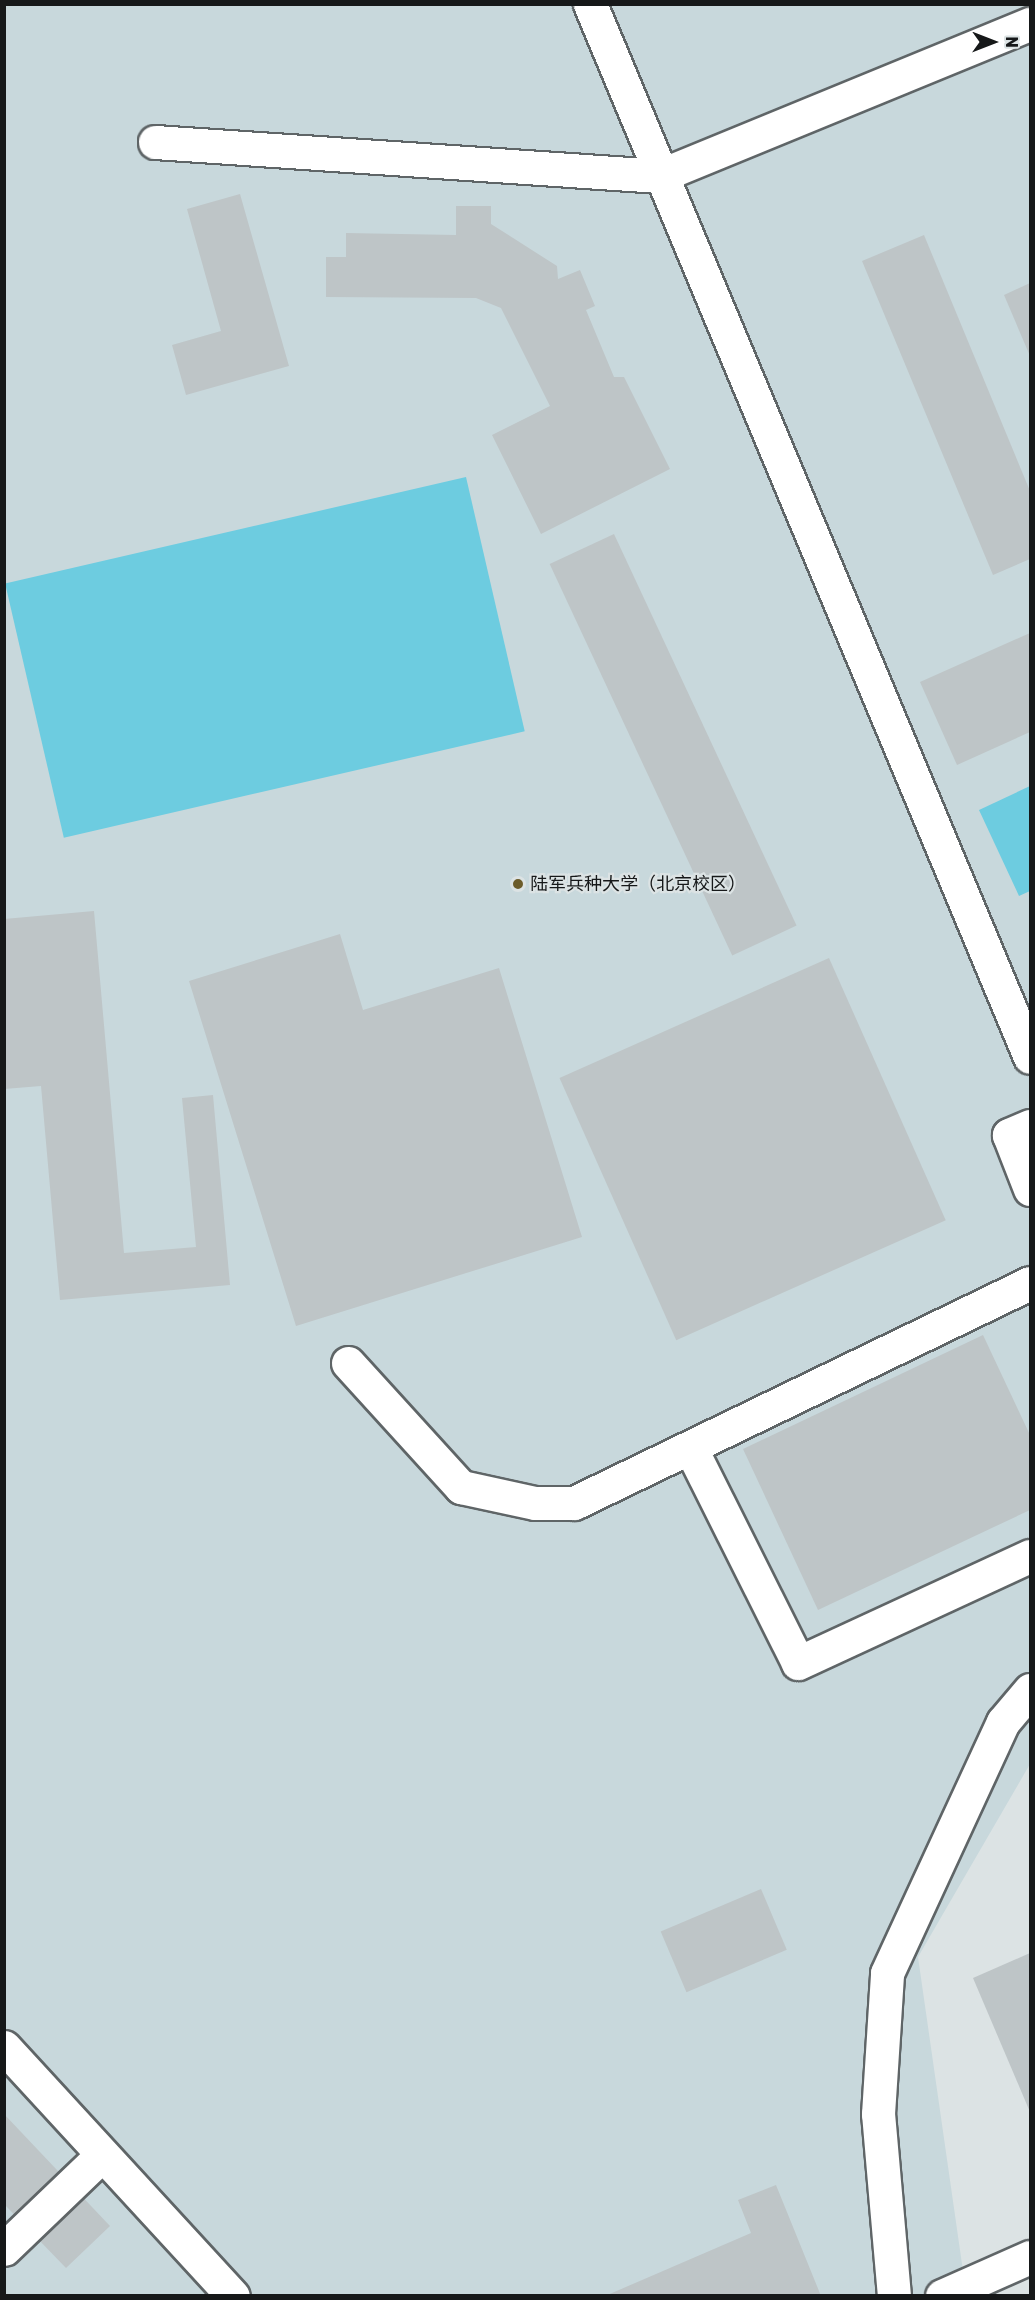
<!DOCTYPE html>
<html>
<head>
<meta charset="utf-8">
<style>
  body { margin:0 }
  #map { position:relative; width:1035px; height:2300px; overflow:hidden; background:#dce3e4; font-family:Rubik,"Noto Sans SC",sans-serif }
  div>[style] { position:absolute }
  .built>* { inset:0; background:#c8d8dc }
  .green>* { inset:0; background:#6dcce0; transform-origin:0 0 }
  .building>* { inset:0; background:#bec5c7; transform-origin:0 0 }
  .roads { filter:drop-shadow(2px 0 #5f6567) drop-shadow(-2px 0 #5f6567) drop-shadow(0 2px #5f6567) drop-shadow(0 -2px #5f6567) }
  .minor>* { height:33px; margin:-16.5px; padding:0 16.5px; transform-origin:16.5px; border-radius:16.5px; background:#fff }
  .dots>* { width:16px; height:16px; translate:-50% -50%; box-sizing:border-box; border:3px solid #dce3e4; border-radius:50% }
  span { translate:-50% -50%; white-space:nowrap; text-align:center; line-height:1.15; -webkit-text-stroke:4.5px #dce3e4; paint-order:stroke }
  .poi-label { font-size:18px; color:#161819 }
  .left { translate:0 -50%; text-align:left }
  .frame { position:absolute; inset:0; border:6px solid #161819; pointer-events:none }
  .north { position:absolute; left:963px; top:12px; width:60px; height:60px; -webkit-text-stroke:4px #dce3e4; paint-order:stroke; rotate:90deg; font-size:16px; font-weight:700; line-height:24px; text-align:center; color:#161819 }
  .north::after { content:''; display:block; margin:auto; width:21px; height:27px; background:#161819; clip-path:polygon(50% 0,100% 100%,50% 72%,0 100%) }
</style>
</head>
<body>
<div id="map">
  <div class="built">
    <i style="clip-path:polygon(5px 5px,1030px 5px,1030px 1764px,918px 1957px,963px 2271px,951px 2296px,5px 2296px)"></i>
  </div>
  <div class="green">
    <i style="left:466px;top:477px;width:261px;height:473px;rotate:77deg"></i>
    <i style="clip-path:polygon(1030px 786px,1030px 891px,1019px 896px,979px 810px)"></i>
  </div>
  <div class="building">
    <i style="clip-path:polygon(240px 194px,289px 366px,186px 395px,172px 345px,221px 331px,187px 209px)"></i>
    <i style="clip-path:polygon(456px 206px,491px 206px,491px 224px,557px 266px,558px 279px,580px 270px,595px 306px,586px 310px,614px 377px,624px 377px,670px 469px,541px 534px,492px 435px,550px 406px,501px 308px,476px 298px,326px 297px,326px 257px,346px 257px,346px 233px,456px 235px)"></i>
    <i style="clip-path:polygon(924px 235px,1030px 491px,1030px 559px,993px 575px,862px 261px)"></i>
    <i style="clip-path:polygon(1030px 283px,1030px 356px,1004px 295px)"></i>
    <i style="left:614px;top:534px;width:432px;height:71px;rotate:65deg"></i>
    <i style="clip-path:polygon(1030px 633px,1030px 732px,957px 765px,920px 682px)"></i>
    <i style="clip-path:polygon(94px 911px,124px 1253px,196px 1247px,182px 1098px,213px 1095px,230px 1285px,60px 1300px,41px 1086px,4px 1089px,4px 919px)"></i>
    <i style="clip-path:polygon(340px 934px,363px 1010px,499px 968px,582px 1237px,296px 1326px,189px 981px)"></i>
    <i style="left:829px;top:958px;width:287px;height:295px;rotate:66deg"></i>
    <i style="clip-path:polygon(983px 1335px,1030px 1435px,1030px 1510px,818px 1610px,743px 1449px)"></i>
    <i style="left:761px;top:1889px;width:66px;height:109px;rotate:67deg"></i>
    <i style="clip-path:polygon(1030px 1953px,1030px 2112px,973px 1978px)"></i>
    <i style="clip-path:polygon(4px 2114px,110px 2226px,66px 2268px,4px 2204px)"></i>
    <i style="clip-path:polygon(776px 2185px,821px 2296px,605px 2296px,751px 2233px,738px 2200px)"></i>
  </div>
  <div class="roads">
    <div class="minor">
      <i style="left:590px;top:4px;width:1141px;rotate:67.32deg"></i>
      <i style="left:155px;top:142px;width:505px;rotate:3.86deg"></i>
      <i style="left:659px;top:176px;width:401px;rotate:-22.3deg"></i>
      <i style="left:1030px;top:1126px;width:23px;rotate:157deg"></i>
      <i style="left:1009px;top:1135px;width:58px;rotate:68.7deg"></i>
      <i style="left:348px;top:1363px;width:168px;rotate:47.7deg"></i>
      <i style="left:461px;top:1487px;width:76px;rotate:12.2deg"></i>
      <i style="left:535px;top:1503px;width:39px"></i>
      <i style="left:574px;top:1503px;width:506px;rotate:-25.76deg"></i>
      <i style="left:691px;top:1449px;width:239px;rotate:63.4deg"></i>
      <i style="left:798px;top:1663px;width:255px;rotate:-24.8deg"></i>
      <i style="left:4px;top:2047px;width:338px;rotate:47.4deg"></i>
      <i style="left:4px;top:2249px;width:136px;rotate:-43.8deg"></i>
      <i style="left:894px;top:2296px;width:183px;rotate:-95deg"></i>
      <i style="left:878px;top:2114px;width:141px;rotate:-86.3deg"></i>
      <i style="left:887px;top:1973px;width:277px;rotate:-65.2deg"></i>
      <i style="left:1003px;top:1722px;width:42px;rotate:-49.8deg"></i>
      <i style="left:942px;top:2296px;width:96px;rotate:-23.9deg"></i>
    </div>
  </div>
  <div class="dots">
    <i style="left:518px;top:884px;background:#6c5c2a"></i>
  </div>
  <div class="poi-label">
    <span class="left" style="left:530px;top:884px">陆军兵种大学（北京校区）</span>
  </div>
  <div class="frame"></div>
  <div class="north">N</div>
</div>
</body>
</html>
